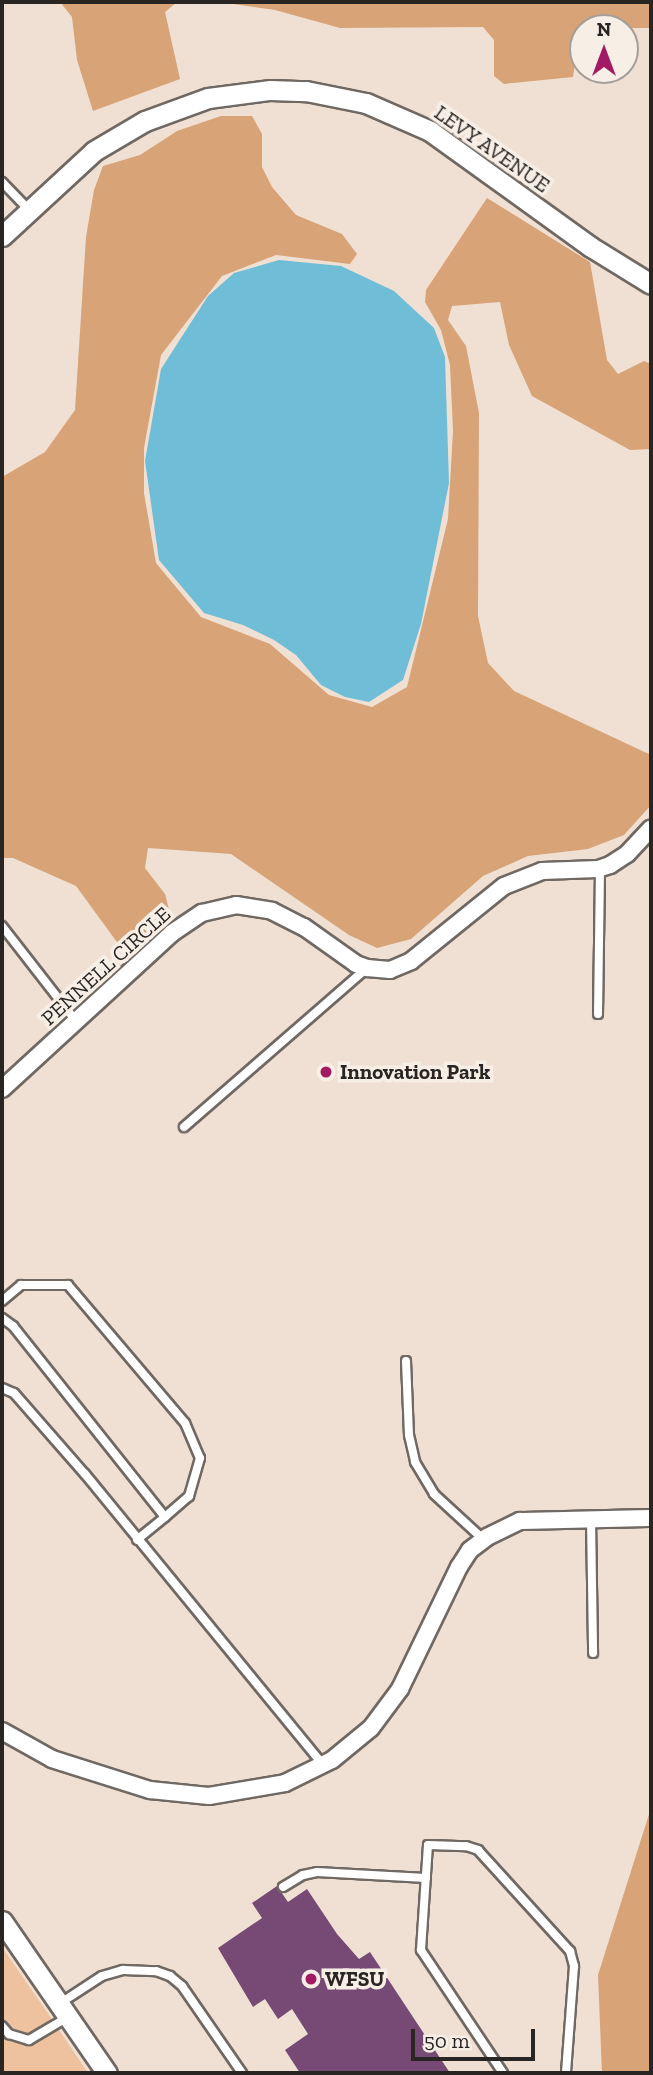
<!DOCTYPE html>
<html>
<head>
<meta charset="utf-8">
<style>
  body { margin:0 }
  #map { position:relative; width:653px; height:2075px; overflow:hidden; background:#f7eee6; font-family:"Zilla Slab",serif }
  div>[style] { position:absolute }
  .built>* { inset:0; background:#efe0d3 }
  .green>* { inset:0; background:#eec29e }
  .forest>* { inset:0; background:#d7a377 }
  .water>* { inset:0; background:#70bdd7 }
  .building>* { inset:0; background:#764a74 }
  .roads { filter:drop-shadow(2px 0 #706862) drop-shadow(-2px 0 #706862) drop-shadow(0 2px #706862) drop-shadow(0 -2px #706862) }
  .service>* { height:8px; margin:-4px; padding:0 4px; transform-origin:4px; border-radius:4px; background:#fff }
  .minor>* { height:16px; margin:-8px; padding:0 8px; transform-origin:8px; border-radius:8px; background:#fff }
  .tertiary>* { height:19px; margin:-9.5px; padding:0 9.5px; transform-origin:9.5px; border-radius:9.5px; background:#fff }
  .dots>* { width:19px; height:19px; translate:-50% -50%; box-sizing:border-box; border:4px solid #f7eee6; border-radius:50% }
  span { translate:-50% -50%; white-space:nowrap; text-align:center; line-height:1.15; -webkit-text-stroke:7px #f7eee6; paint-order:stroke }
  .street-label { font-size:21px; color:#292523 }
  .poi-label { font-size:21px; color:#292523; font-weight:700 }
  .left { translate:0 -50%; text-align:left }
  .frame { position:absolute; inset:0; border:4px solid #292523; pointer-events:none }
  .north { position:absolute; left:569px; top:14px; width:70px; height:70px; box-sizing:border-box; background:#f7eee6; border:2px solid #a59e98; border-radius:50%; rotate:0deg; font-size:19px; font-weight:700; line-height:28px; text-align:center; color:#292523 }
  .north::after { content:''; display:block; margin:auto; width:24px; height:32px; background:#a21964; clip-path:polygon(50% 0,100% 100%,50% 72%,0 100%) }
  .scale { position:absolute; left:411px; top:2029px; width:124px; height:32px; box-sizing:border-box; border:4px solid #292523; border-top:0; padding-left:9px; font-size:21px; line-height:24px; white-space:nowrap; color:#292523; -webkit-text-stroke:5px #f7eee6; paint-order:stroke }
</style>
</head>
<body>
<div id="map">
  <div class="built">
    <i style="clip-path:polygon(evenodd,2px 2px,651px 2px,651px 2073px,2px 2073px,2px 2px,583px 28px,625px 28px,625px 70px,583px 70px,583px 28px)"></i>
  </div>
  <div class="green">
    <i style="clip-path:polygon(2px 1947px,47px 2012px,88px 2073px,2px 2073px)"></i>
  </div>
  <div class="forest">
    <i style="clip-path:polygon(60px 2px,177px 2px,165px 12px,180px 79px,93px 111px,77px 60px,72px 17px)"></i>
    <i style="clip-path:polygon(219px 2px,651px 2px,651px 28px,580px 28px,573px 77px,504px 84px,494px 76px,494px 40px,483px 27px,340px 28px,275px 10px)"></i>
    <i style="clip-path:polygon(221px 116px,252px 116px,262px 134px,262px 167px,272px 187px,296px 215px,342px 234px,357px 254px,350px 264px,276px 255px,222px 276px,161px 355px,144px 448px,144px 493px,156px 563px,201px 617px,270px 644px,329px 695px,372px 707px,407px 687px,448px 519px,453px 431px,450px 365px,441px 330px,425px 302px,426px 290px,487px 198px,590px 262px,607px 360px,618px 374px,644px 361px,651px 364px,651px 449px,630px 450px,532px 396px,509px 345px,500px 302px,452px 306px,448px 320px,466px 346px,479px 413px,478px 616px,488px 663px,514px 691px,651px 755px,651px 805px,624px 835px,588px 849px,528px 856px,483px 876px,411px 939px,377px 948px,349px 935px,231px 854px,148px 848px,145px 868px,165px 894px,171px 918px,141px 950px,122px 949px,76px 886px,13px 858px,2px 858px,2px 477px,45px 452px,75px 410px,86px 237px,94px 190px,103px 166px,140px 155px,177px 131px)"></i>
    <i style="clip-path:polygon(651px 1808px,651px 2073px,602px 2073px,598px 1975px)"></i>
  </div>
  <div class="water">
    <i style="clip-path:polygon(279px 260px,341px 266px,394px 291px,434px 328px,445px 357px,449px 483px,421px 624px,403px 680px,369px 702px,345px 697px,321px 685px,296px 655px,274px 640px,243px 625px,204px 613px,159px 560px,145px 461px,161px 369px,208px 296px,234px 273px)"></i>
  </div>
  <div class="building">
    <i style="clip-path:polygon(277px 1886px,288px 1902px,307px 1889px,337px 1934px,359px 1959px,370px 1952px,450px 2073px,300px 2073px,285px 2050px,308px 2034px,292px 2009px,278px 2019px,265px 1999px,253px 2007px,218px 1948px,262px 1918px,252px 1903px)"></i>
  </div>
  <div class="roads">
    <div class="service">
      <i style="left:2px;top:182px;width:39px;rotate:46deg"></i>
      <i style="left:2px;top:926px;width:120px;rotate:52.1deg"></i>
      <i style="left:598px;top:1014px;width:146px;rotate:-89.2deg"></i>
      <i style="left:184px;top:1127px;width:242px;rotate:-41deg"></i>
      <i style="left:2px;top:1301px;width:25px;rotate:-40deg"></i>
      <i style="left:21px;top:1285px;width:47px"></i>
      <i style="left:68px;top:1285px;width:181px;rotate:49.7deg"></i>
      <i style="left:185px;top:1423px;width:38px;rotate:67deg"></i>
      <i style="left:200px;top:1458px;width:40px;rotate:106deg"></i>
      <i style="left:189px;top:1496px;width:32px;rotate:139deg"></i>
      <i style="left:2px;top:1318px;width:14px;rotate:36deg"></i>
      <i style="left:13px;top:1326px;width:244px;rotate:51.5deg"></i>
      <i style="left:165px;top:1517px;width:36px;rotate:141deg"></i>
      <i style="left:406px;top:1361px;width:74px;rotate:87.7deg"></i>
      <i style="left:409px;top:1435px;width:28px;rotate:77deg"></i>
      <i style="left:415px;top:1462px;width:37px;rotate:59deg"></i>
      <i style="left:434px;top:1494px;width:68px;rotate:42.6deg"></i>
      <i style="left:2px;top:1388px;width:13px;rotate:23deg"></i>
      <i style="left:14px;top:1393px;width:108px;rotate:48.8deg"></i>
      <i style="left:85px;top:1474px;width:376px;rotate:50.7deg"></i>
      <i style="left:591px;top:1519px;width:134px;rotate:89.1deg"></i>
      <i style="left:283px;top:1887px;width:23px;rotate:-31deg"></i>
      <i style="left:303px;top:1875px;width:14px;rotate:-12deg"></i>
      <i style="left:317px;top:1872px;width:109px;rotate:3.2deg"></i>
      <i style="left:59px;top:2004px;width:51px;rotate:-33.1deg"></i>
      <i style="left:102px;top:1976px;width:22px;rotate:-16deg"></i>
      <i style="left:123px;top:1970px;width:33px;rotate:2deg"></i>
      <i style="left:156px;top:1971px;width:15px;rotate:20deg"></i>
      <i style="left:170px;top:1976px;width:16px;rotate:40deg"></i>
      <i style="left:182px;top:1986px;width:106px;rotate:55.4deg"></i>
      <i style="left:2px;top:2026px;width:11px;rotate:49deg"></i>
      <i style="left:9px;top:2034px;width:21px;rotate:17deg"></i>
      <i style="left:29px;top:2040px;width:45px;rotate:-30.5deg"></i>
      <i style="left:503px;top:2073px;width:148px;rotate:-123.7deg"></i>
      <i style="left:421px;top:1950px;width:105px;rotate:-86.2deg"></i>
      <i style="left:428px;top:1845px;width:38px;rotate:2deg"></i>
      <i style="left:466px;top:1846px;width:13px;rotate:18deg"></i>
      <i style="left:478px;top:1850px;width:137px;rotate:47.7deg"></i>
      <i style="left:570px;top:1951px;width:16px;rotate:75deg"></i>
      <i style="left:574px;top:1966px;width:107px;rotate:94.3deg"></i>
    </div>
    <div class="minor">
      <i style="left:2px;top:1089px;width:231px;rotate:-42.5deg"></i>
      <i style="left:172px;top:933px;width:36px;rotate:-34deg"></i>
      <i style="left:202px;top:913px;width:35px;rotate:-13deg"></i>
      <i style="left:236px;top:905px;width:36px;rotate:9deg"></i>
      <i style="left:272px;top:911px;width:36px;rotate:27deg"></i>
      <i style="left:304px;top:927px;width:64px;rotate:35.4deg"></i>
      <i style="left:356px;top:964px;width:12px;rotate:20deg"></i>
      <i style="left:367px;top:968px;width:23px;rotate:5deg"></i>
      <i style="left:390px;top:970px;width:23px;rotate:-23deg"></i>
      <i style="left:411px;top:961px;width:119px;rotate:-38.9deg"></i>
      <i style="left:504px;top:886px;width:41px;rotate:-21.5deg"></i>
      <i style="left:542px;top:871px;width:56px;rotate:-2deg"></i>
      <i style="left:598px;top:869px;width:13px;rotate:-18deg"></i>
      <i style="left:610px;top:865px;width:20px;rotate:-33deg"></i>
      <i style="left:627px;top:854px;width:35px;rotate:-47deg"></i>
      <i style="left:2px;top:1731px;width:57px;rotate:29.2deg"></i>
      <i style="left:52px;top:1759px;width:103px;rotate:17.6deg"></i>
      <i style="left:150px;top:1790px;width:59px;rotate:5.8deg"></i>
      <i style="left:209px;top:1796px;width:77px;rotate:-9.7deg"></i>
      <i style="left:285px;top:1783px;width:52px;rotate:-26.1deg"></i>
      <i style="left:332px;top:1760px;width:50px;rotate:-39.4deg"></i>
      <i style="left:371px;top:1728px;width:49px;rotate:-53.4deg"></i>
      <i style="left:400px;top:1689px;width:136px;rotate:-64.2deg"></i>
      <i style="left:459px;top:1567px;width:20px;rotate:-57deg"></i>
      <i style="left:470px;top:1550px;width:21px;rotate:-37deg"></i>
      <i style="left:487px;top:1537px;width:37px;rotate:-26deg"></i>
      <i style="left:520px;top:1521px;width:131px;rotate:-1.3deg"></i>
    </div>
    <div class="tertiary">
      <i style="left:2px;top:236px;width:125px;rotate:-42.7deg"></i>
      <i style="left:94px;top:151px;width:59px;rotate:-30.5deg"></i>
      <i style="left:145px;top:121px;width:67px;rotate:-20.1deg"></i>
      <i style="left:208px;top:98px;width:63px;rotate:-7.4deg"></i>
      <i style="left:270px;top:90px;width:36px;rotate:2deg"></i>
      <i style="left:306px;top:91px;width:61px;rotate:11.3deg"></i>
      <i style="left:366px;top:103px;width:70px;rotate:23.6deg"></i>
      <i style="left:430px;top:131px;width:198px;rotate:35.8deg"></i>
      <i style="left:591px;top:247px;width:70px;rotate:31.7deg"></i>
      <i style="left:2px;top:1921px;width:185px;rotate:55.4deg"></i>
    </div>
  </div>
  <div class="dots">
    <i style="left:326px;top:1072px;background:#a21964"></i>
    <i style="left:311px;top:1979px;background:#a21964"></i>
  </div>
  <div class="street-label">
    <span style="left:492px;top:149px;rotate:35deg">LEVY AVENUE</span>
    <span style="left:106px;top:966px;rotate:-42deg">PENNELL CIRCLE</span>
  </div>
  <div class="poi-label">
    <span class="left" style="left:340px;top:1072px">Innovation Park</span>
    <span class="left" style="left:325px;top:1979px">WFSU</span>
  </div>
  <div class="frame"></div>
  <div class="north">N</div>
  <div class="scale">50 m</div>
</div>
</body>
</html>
